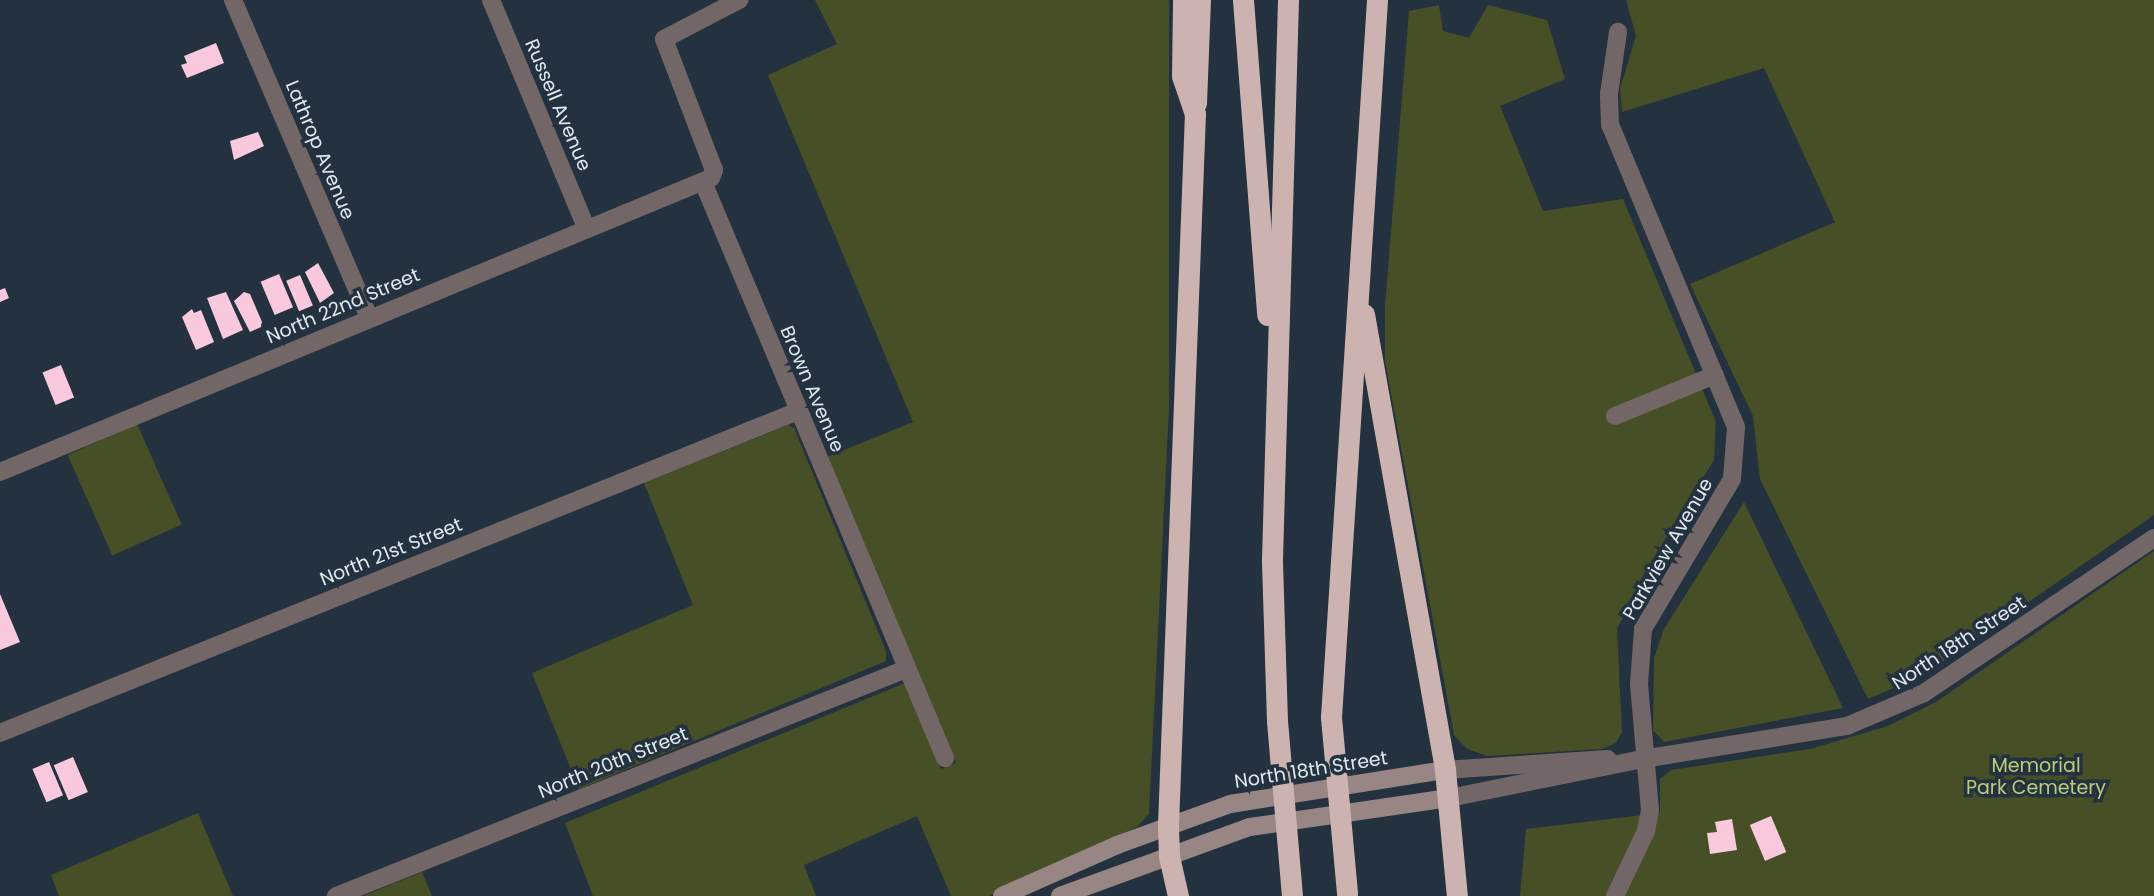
<!DOCTYPE html>
<html>
<head>
<meta charset="utf-8">
<style>
  body { margin:0 }
  #map { position:relative; width:2154px; height:896px; overflow:hidden; background:#24323f; font-family:Poppins,sans-serif }
  div>[style] { position:absolute }
  .green>* { inset:0; background:#464f26; transform-origin:0 0 }
  .building>* { inset:0; background:#fbc9dd; transform-origin:0 0 }
  .minor>* { height:18px; margin:-9px; padding:0 9px; transform-origin:9px; border-radius:9px; background:#726766 }
  .secondary>* { height:18px; margin:-9px; padding:0 9px; transform-origin:9px; border-radius:9px; background:#978683 }
  .motorway>* { height:21px; margin:-10.5px; padding:0 10.5px; transform-origin:10.5px; border-radius:10.5px; background:#cdb3af }
  .motorway-bridge>* { height:21px; margin:-10.5px; padding:0 10.5px; transform-origin:10.5px; border-radius:10.5px; background:#cdb3af }
  span { translate:-50% -50%; white-space:nowrap; text-align:center; line-height:1.15; -webkit-text-stroke:7px #24323f; paint-order:stroke }
  .street-label { font-size:19px; color:#e0e9f1 }
  .park-label { font-size:19px; color:#bacd7b }
</style>
</head>
<body>
<div id="map">
  <div class="green">
    <i style="clip-path:polygon(815px 0,1169px 0,1169px 408px,1149px 814px,1137px 827px,989px 896px,951px 896px,917px 816px,804px 865px,816px 896px,593px 896px,565px 823px,905px 683px,941px 769px,956px 763px,827px 457px,913px 422px,768px 75px,837px 44px)"></i>
    <i style="clip-path:polygon(1626px 0,2154px 0,2154px 515px,1922px 676px,1868px 699px,1760px 479px,1753px 416px,1690px 284px,1835px 222px,1764px 68px,1622px 112px,1620px 89px,1636px 36px)"></i>
    <i style="clip-path:polygon(1439px 5px,1443px 31px,1469px 38px,1488px 5px,1547px 20px,1565px 79px,1500px 106px,1543px 211px,1623px 199px,1716px 422px,1714px 460px,1644px 574px,1617px 629px,1622px 732px,1616px 743px,1602px 749px,1487px 756px,1467px 749px,1454px 735px,1385px 361px,1385px 306px,1409px 11px)"></i>
    <i style="left:137px;top:424px;width:110px;height:76px;rotate:66deg"></i>
    <i style="clip-path:polygon(788px 425px,794px 428px,886px 651px,886px 661px,579px 789px,532px 673px,693px 605px,644px 483px)"></i>
    <i style="clip-path:polygon(1744px 502px,1843px 708px,1664px 742px,1653px 730px,1654px 658px,1664px 629px)"></i>
    <i style="clip-path:polygon(2154px 551px,2154px 896px,1520px 896px,1526px 829px,1660px 813px,1660px 779px,1671px 770px,1810px 749px,1888px 726px,1936px 702px)"></i>
    <i style="clip-path:polygon(198px 813px,233px 896px,59px 896px,51px 875px)"></i>
    <i style="clip-path:polygon(422px 872px,432px 896px,363px 896px)"></i>
  </div>
  <div class="building">
    <i style="clip-path:polygon(216px 43px,224px 63px,187px 78px,181px 65px,187px 63px,184px 56px)"></i>
    <i style="clip-path:polygon(258px 132px,264px 146px,234px 160px,230px 141px)"></i>
    <i style="clip-path:polygon(318px 263px,334px 293px,320px 303px,305px 272px)"></i>
    <i style="left:279px;top:274px;width:36px;height:20px;rotate:67deg"></i>
    <i style="left:300px;top:275px;width:33px;height:15px;rotate:67deg"></i>
    <i style="clip-path:polygon(5px 288px,9px 298px,0 302px,0 290px)"></i>
    <i style="clip-path:polygon(226px 292px,243px 330px,223px 339px,207px 298px)"></i>
    <i style="clip-path:polygon(244px 292px,250px 294px,262px 322px,261px 327px,250px 332px,234px 301px)"></i>
    <i style="clip-path:polygon(192px 309px,194px 313px,201px 310px,214px 342px,196px 350px,182px 317px)"></i>
    <i style="left:61px;top:365px;width:35px;height:20px;rotate:68deg"></i>
    <i style="clip-path:polygon(0 594px,20px 642px,0 650px)"></i>
    <i style="left:73px;top:757px;width:38px;height:21px;rotate:67deg"></i>
    <i style="left:49px;top:762px;width:36px;height:18px;rotate:67deg"></i>
    <i style="left:1771px;top:816px;width:39px;height:23px;rotate:67deg"></i>
    <i style="clip-path:polygon(1732px 819px,1737px 850px,1710px 854px,1707px 833px,1717px 832px,1715px 822px)"></i>
  </div>
  <div class="minor">
    <i style="left:233px;top:0;width:345px;rotate:66.8deg"></i>
    <i style="left:491px;top:0;width:246px;rotate:67.3deg"></i>
    <i style="left:703px;top:182px;width:625px;rotate:67.21deg"></i>
    <i style="left:1615px;top:416px;width:108px;rotate:-22.3deg"></i>
    <i style="left:0;top:472px;width:769px;rotate:-22.47deg"></i>
    <i style="left:711px;top:178px;width:9px;rotate:-69deg"></i>
    <i style="left:714px;top:170px;width:140px;rotate:-110.9deg"></i>
    <i style="left:664px;top:39px;width:85px;rotate:-27.5deg"></i>
    <i style="left:0;top:733px;width:861px;rotate:-21.97deg"></i>
    <i style="left:1445px;top:770px;width:163px;rotate:-3.9deg"></i>
    <i style="left:1449px;top:798px;width:198px;rotate:-11.4deg"></i>
    <i style="left:1643px;top:759px;width:207px;rotate:-9.2deg"></i>
    <i style="left:1847px;top:726px;width:84px;rotate:-23.2deg"></i>
    <i style="left:1924px;top:693px;width:277px;rotate:-34deg"></i>
    <i style="left:336px;top:896px;width:614px;rotate:-21.71deg"></i>
    <i style="left:1615px;top:896px;width:72px;rotate:-64.5deg"></i>
    <i style="left:1646px;top:831px;width:21px;rotate:-79deg"></i>
    <i style="left:1650px;top:810px;width:126px;rotate:-95deg"></i>
    <i style="left:1639px;top:684px;width:55px;rotate:-85.8deg"></i>
    <i style="left:1643px;top:629px;width:174px;rotate:-59.3deg"></i>
    <i style="left:1732px;top:479px;width:52px;rotate:-85.6deg"></i>
    <i style="left:1736px;top:427px;width:327px;rotate:-112.6deg"></i>
    <i style="left:1610px;top:125px;width:31px;rotate:-92deg"></i>
    <i style="left:1609px;top:94px;width:63px;rotate:-81.7deg"></i>
  </div>
  <div class="secondary">
    <i style="left:1002px;top:896px;width:126px;rotate:-23.9deg"></i>
    <i style="left:1117px;top:845px;width:120px;rotate:-19.9deg"></i>
    <i style="left:1230px;top:804px;width:218px;rotate:-9deg"></i>
    <i style="left:1060px;top:896px;width:202px;rotate:-20deg"></i>
    <i style="left:1250px;top:827px;width:201px;rotate:-8.3deg"></i>
  </div>
  <div class="motorway">
    <i style="left:1243px;top:0;width:316px;rotate:85.6deg"></i>
    <i style="left:1196px;top:103px;width:103px;rotate:-87.8deg"></i>
    <i style="left:1364px;top:314px;width:463px;rotate:79.9deg"></i>
    <i style="left:1445px;top:770px;width:127px;rotate:84.6deg"></i>
    <i style="left:1331px;top:717px;width:718px;rotate:-86.33deg"></i>
    <i style="left:1277px;top:721px;width:162px;rotate:-91.8deg"></i>
    <i style="left:1272px;top:559px;width:559px;rotate:-88.36deg"></i>
    <i style="left:1178px;top:896px;width:41px;rotate:-102.7deg"></i>
    <i style="left:1169px;top:856px;width:31px;rotate:-92deg"></i>
    <i style="left:1168px;top:825px;width:712px;rotate:-87.83deg"></i>
    <i style="left:1195px;top:114px;width:40px;rotate:-108.9deg"></i>
    <i style="left:1182px;top:76px;width:76px;rotate:-89.2deg"></i>
  </div>
  <div class="motorway-bridge">
    <i style="left:1331px;top:717px;width:177px;rotate:84.8deg"></i>
    <i style="left:1277px;top:721px;width:176px;rotate:85.1deg"></i>
  </div>
  <div class="street-label">
    <span style="left:558px;top:105px;rotate:67deg">Russell Avenue</span>
    <span style="left:320px;top:150px;rotate:67deg">Lathrop Avenue</span>
    <span style="left:343px;top:306px;rotate:-23deg">North 22nd Street</span>
    <span style="left:812px;top:389px;rotate:67deg">Brown Avenue</span>
    <span style="left:1668px;top:549px;rotate:-60deg">Parkview Avenue</span>
    <span style="left:391px;top:552px;rotate:-22deg">North 21st Street</span>
    <span style="left:1959px;top:643px;rotate:-33deg">North 18th Street</span>
    <span style="left:613px;top:763px;rotate:-22deg">North 20th Street</span>
    <span style="left:1311px;top:770px;rotate:-9deg">North 18th Street</span>
  </div>
  <div class="park-label">
    <span style="left:2036px;top:777px">Memorial<br>Park Cemetery</span>
  </div>
</div>
</body>
</html>
